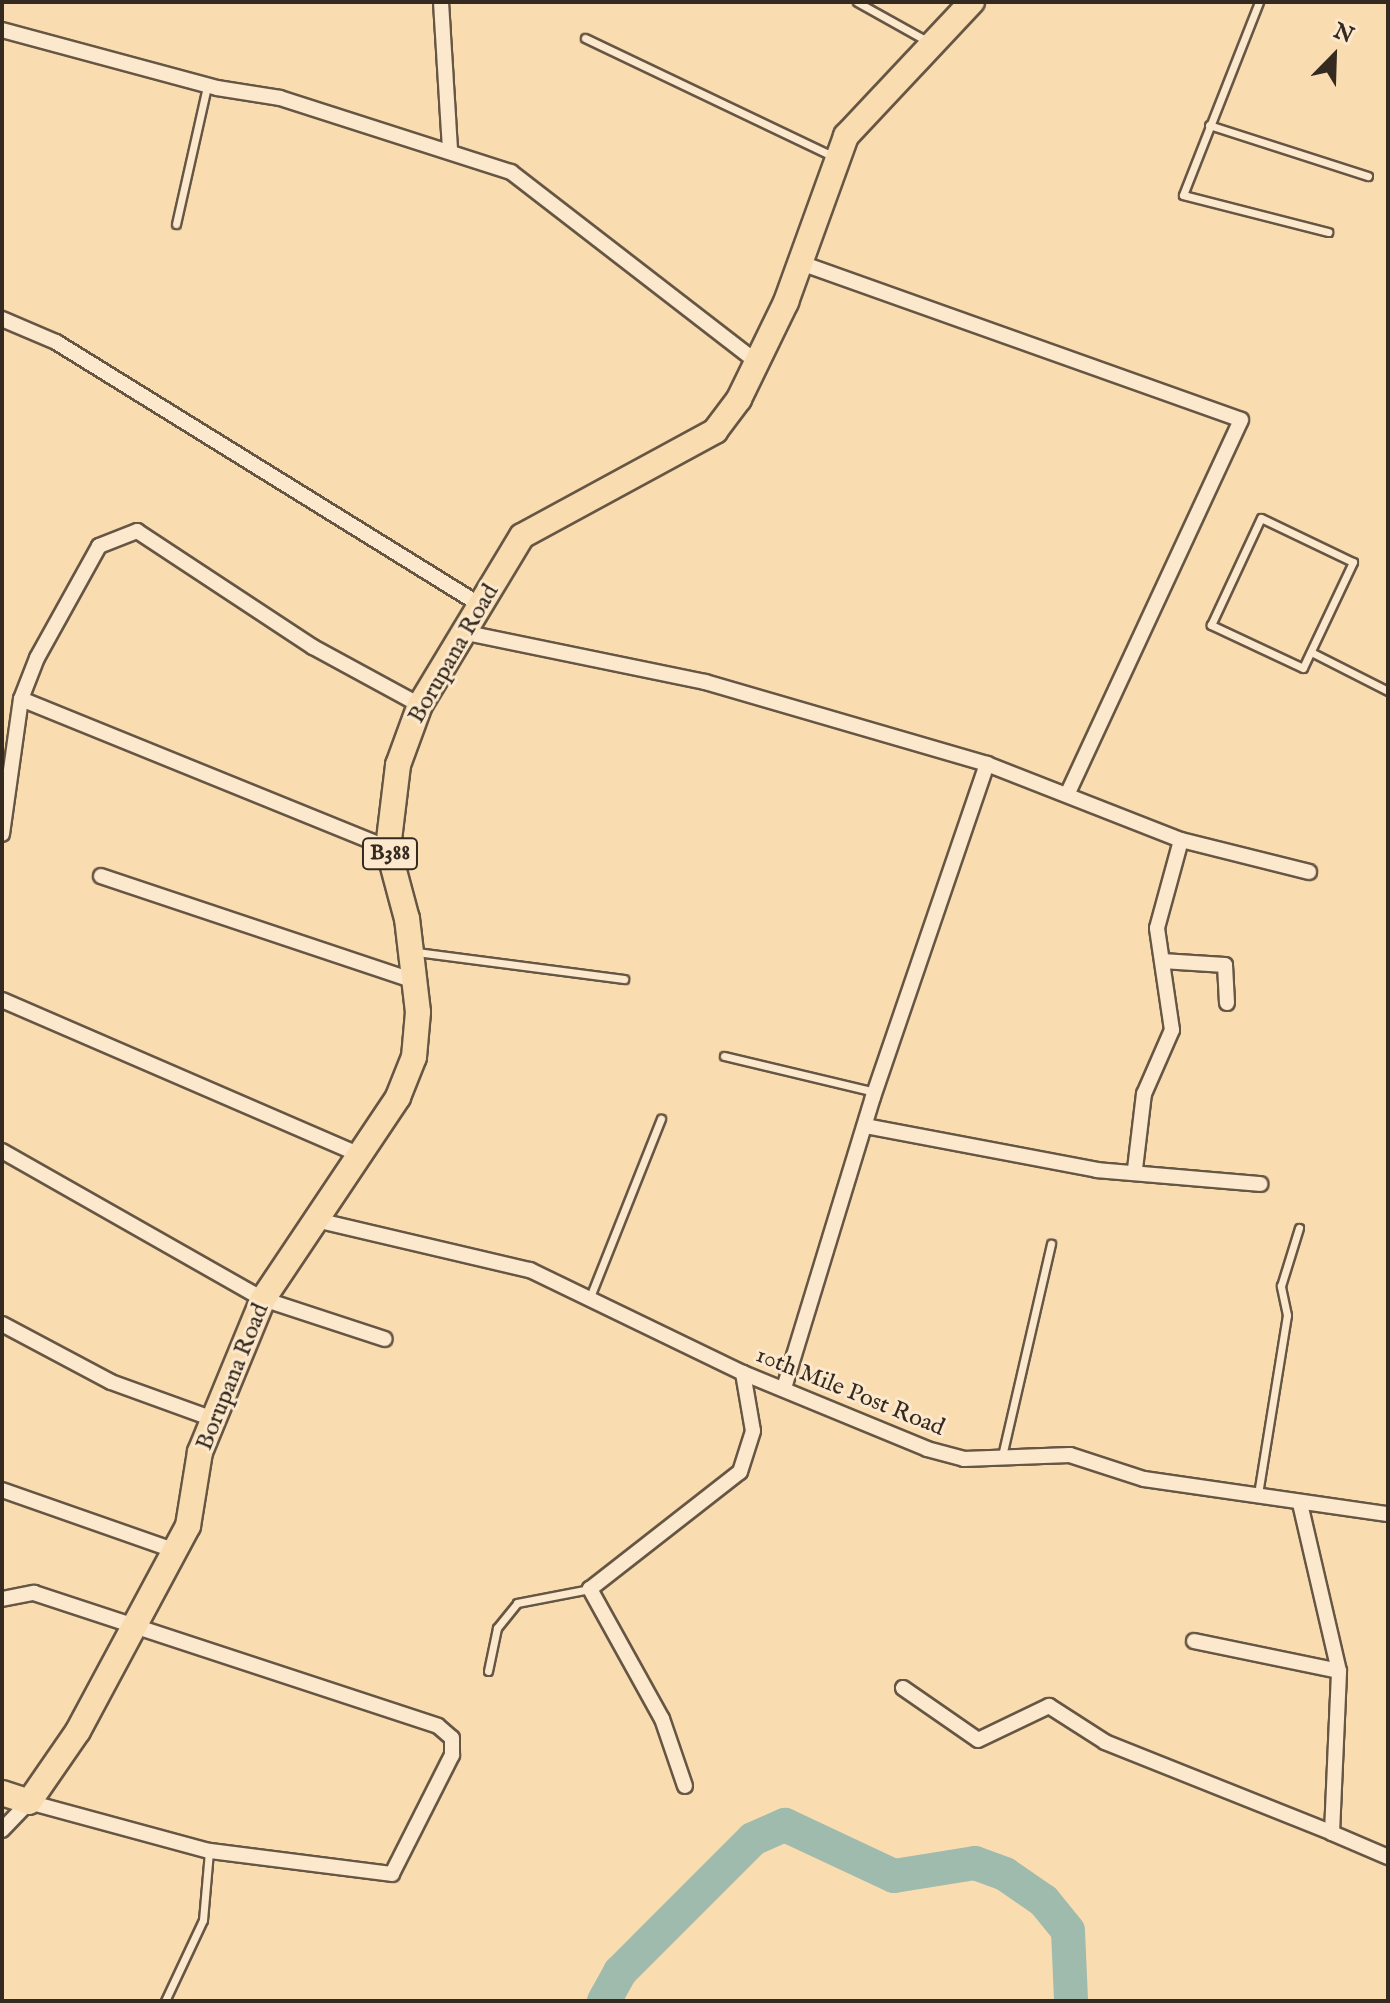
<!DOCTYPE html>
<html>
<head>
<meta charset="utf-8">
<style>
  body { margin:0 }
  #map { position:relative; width:1390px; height:2003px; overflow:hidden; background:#fadcb1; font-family:"IM FELL English",serif }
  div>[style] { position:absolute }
  .river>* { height:34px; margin:-17px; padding:0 17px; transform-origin:17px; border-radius:17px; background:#9ebbad }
  .roads { filter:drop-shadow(2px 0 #665644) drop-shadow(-2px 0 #665644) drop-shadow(0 2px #665644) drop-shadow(0 -2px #665644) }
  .service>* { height:7px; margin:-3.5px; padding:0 3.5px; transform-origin:3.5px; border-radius:3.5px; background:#fce8cc }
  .minor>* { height:14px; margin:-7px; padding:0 7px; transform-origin:7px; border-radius:7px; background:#fce8cc }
  .primary>* { height:24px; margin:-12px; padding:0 12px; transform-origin:12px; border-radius:12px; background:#fadcb1 }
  span { translate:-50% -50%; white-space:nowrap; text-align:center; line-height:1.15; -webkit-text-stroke:6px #fce8cc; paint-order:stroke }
  .shield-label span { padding:2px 6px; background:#fce8cc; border:2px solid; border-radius:6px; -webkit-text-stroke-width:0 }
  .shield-label { font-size:22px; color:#342a1f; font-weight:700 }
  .street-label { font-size:24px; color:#342a1f }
  .frame { position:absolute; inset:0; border:4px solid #342a1f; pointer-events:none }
  .north { position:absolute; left:1294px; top:16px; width:80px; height:80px; -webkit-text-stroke:6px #fce8cc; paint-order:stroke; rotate:23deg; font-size:22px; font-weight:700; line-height:32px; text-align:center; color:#342a1f }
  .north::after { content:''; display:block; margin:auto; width:28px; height:36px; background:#342a1f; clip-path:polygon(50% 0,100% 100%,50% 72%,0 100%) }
</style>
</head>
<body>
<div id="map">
  <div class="river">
    <i style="left:604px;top:2001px;width:33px;rotate:-61deg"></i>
    <i style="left:620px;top:1972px;width:188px;rotate:-45deg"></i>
    <i style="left:753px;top:1839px;width:35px;rotate:-24deg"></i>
    <i style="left:785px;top:1825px;width:120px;rotate:25.1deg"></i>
    <i style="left:894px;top:1876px;width:82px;rotate:-9.1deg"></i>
    <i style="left:975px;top:1863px;width:32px;rotate:20deg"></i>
    <i style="left:1005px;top:1874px;width:47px;rotate:34.7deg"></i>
    <i style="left:1044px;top:1901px;width:38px;rotate:51deg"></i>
    <i style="left:1068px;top:1931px;width:70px;rotate:87.5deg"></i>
  </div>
  <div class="roads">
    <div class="service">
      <i style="left:857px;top:2px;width:82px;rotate:29.1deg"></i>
      <i style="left:1259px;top:2px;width:207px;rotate:111.5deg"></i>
      <i style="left:1183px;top:195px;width:150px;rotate:14.3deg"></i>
      <i style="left:585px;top:38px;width:274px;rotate:25.5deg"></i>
      <i style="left:1209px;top:125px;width:167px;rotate:17.8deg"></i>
      <i style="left:176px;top:224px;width:141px;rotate:-77.3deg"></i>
      <i style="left:1261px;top:518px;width:102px;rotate:25.6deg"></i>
      <i style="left:1353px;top:562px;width:117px;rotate:115.3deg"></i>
      <i style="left:1303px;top:668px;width:102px;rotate:-154.9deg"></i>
      <i style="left:1211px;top:625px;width:118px;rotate:-65deg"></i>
      <i style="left:1311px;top:652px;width:86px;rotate:26.9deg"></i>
      <i style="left:416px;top:952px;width:210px;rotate:7.4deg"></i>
      <i style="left:724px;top:1056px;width:155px;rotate:13.4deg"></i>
      <i style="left:590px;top:1297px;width:192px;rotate:-68.3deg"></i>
      <i style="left:1002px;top:1456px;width:218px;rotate:-77deg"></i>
      <i style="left:1258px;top:1494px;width:181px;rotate:-80.8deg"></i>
      <i style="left:1287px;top:1315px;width:30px;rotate:-102deg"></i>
      <i style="left:1281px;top:1286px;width:61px;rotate:-72.8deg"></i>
      <i style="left:488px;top:1671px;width:44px;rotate:-78.2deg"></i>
      <i style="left:497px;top:1628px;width:32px;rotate:-51deg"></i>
      <i style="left:517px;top:1603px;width:74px;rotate:-10.9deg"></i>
      <i style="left:165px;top:2001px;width:89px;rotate:-64.9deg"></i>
      <i style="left:203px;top:1920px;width:69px;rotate:-85deg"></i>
    </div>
    <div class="minor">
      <i style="left:441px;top:2px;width:148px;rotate:86.5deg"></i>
      <i style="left:2px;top:30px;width:223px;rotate:15.1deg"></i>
      <i style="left:217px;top:88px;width:64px;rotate:9deg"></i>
      <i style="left:280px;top:98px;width:243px;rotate:17.8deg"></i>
      <i style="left:511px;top:172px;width:311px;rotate:37.7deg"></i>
      <i style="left:798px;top:262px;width:470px;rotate:19.6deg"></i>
      <i style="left:1241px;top:420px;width:413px;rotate:114.9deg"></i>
      <i style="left:2px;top:319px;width:59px;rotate:23.1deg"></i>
      <i style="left:56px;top:342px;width:501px;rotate:31.79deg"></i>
      <i style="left:467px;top:633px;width:243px;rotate:11.6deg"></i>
      <i style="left:705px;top:682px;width:294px;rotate:16.2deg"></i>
      <i style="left:987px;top:764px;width:208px;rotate:21.4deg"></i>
      <i style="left:1181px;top:840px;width:132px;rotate:14deg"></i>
      <i style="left:21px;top:699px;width:396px;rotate:22.1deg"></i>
      <i style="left:2px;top:834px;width:136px;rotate:-82deg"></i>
      <i style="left:21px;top:699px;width:44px;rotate:-68.7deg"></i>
      <i style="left:37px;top:658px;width:128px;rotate:-61deg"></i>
      <i style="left:99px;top:546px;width:41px;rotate:-21.5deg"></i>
      <i style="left:137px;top:531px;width:211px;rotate:33.4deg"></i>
      <i style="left:313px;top:647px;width:122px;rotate:28.5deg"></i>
      <i style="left:101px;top:876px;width:328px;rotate:18.5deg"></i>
      <i style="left:1162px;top:961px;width:63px;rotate:3.6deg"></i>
      <i style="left:1225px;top:965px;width:38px;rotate:87deg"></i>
      <i style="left:2px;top:1000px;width:390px;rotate:23.4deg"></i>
      <i style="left:865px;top:1126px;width:236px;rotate:10.7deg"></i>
      <i style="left:1097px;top:1170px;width:164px;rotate:4.9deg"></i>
      <i style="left:2px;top:1151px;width:300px;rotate:29.6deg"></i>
      <i style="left:263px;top:1299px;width:128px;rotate:18.2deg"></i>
      <i style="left:1135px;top:1169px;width:76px;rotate:-83.2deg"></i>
      <i style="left:1144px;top:1094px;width:70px;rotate:-66.4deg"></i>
      <i style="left:1172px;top:1030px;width:103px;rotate:-98.4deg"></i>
      <i style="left:1157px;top:928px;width:91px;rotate:-74.7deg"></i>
      <i style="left:316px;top:1220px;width:220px;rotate:13.2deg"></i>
      <i style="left:530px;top:1270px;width:237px;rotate:25.8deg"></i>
      <i style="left:743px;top:1373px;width:199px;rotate:22.4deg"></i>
      <i style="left:927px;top:1449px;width:38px;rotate:15deg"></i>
      <i style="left:964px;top:1459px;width:106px;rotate:-2.2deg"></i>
      <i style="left:1070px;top:1455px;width:78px;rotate:18deg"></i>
      <i style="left:1144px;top:1479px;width:246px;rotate:8.2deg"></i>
      <i style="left:2px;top:1324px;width:123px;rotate:28deg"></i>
      <i style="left:111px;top:1382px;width:112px;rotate:19.9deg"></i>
      <i style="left:784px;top:1388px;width:304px;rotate:-73deg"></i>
      <i style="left:873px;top:1097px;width:352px;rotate:-71.1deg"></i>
      <i style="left:2px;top:1490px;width:184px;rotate:19.3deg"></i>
      <i style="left:2px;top:1599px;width:33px;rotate:-11deg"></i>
      <i style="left:34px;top:1593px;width:425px;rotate:18.2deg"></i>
      <i style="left:438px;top:1726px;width:18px;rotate:41deg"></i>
      <i style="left:452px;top:1738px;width:17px;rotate:90deg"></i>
      <i style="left:452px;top:1755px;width:133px;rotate:116.8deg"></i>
      <i style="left:392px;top:1874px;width:184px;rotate:-172.8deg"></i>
      <i style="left:209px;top:1851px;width:187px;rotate:-164.8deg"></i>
      <i style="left:29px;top:1802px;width:39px;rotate:134deg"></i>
      <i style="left:1194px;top:1641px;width:148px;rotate:11.7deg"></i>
      <i style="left:903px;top:1688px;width:91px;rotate:34.7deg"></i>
      <i style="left:978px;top:1740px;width:79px;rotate:-25.6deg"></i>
      <i style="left:1049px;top:1706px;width:67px;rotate:32.7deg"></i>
      <i style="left:1105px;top:1742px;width:245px;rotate:21.8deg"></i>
      <i style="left:1332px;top:1833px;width:162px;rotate:-87.5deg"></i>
      <i style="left:1339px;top:1671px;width:172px;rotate:-103.1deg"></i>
      <i style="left:685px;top:1786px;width:71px;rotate:-108.9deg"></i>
      <i style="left:662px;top:1719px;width:149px;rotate:-119deg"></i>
      <i style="left:590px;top:1589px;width:190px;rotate:-38deg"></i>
      <i style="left:740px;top:1472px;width:43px;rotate:-72.4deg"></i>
      <i style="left:753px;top:1431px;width:59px;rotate:-99.8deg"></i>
      <i style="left:1332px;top:1833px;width:61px;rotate:23.2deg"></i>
    </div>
    <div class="primary">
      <i style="left:2px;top:1793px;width:28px;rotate:18deg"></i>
      <i style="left:29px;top:1802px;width:86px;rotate:-55.4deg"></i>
      <i style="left:78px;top:1731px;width:233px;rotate:-61.8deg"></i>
      <i style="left:188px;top:1526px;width:75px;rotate:-80.8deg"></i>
      <i style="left:200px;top:1452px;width:165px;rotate:-67.6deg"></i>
      <i style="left:263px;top:1299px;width:243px;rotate:-56.2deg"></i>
      <i style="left:398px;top:1097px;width:43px;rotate:-68.2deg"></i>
      <i style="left:414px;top:1057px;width:45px;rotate:-84.9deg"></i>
      <i style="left:418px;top:1012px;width:94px;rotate:-96.7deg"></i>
      <i style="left:407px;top:919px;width:73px;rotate:-105deg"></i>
      <i style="left:388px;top:848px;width:84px;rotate:-83.1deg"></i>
      <i style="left:398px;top:765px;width:64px;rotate:-69.9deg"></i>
      <i style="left:420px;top:705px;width:197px;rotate:-58.9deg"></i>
      <i style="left:522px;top:536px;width:220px;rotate:-28.5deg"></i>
      <i style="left:715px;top:431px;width:40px;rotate:-53deg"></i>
      <i style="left:739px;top:399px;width:108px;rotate:-64.1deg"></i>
      <i style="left:786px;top:302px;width:177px;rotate:-70.1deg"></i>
      <i style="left:846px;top:136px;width:184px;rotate:-46.8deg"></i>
    </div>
  </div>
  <div class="shield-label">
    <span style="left:390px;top:854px">B388</span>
  </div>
  <div class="street-label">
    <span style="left:454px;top:654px;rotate:-60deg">Borupana Road</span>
    <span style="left:233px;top:1377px;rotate:-68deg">Borupana Road</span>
    <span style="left:850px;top:1392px;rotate:22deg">10th Mile Post Road</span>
  </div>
  <div class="frame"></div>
  <div class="north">N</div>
</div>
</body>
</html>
